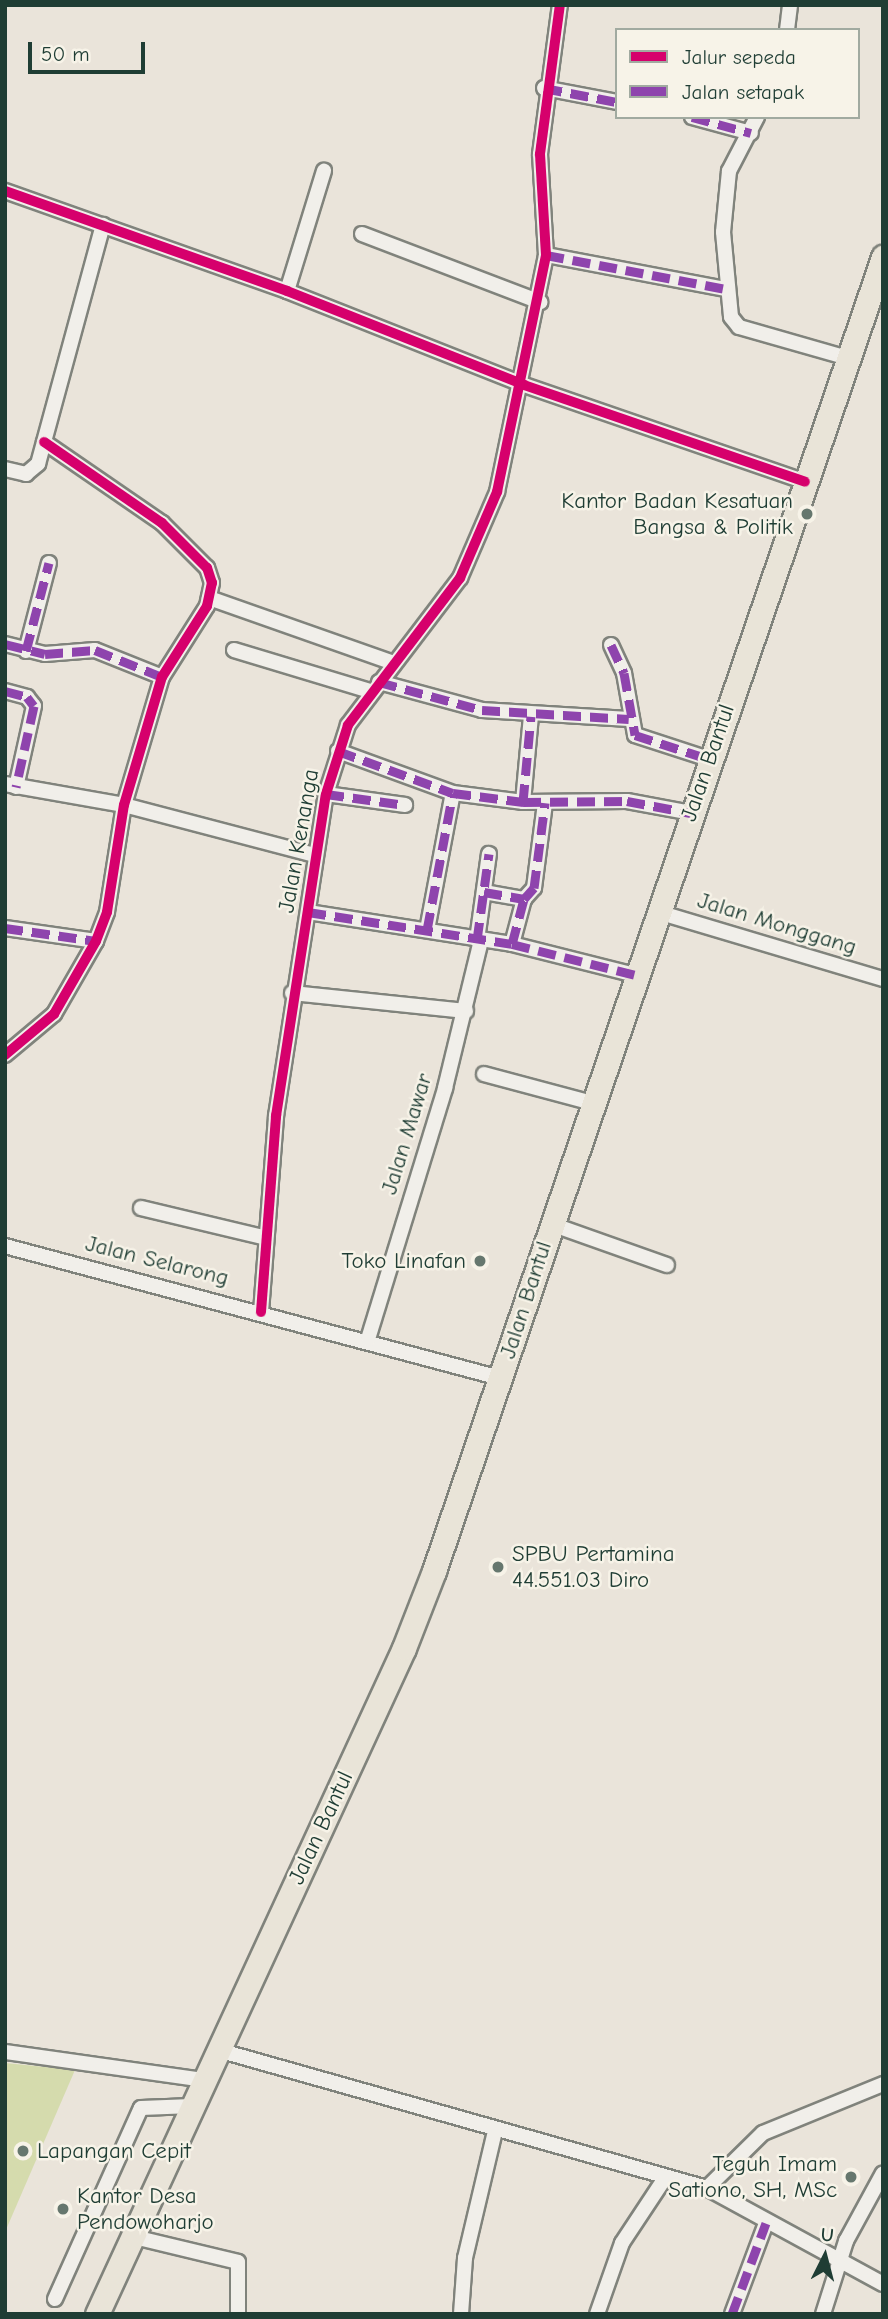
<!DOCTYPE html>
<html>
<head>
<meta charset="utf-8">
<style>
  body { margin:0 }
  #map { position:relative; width:888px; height:2319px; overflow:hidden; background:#eae4da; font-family:"Comic Neue",sans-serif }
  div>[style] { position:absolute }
  .green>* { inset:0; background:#d5dbad }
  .roads { filter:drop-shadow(2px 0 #80837c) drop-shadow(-2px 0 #80837c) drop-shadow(0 2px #80837c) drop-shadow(0 -2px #80837c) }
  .minor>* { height:14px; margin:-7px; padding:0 7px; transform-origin:7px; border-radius:7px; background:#f1efea }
  .primary>* { height:23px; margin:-11.5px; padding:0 11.5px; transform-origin:11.5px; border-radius:11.5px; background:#e9e4d8 }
  .quiet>* { height:9px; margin-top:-4.5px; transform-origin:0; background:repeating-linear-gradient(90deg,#8e44ad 0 18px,transparent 0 27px) }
  .cycleway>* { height:10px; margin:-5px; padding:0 5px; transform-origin:5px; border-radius:5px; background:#d6006c }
  .dots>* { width:19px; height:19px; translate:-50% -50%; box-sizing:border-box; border:4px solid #f7f3e8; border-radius:50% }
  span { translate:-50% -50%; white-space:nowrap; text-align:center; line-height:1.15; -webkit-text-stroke:5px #f7f3e8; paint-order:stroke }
  .poi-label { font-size:23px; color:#1f3d34 }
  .right { translate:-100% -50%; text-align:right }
  .left { translate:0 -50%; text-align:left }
  .street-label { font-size:23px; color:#1f3d34 }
  .frame { position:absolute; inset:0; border:7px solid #1f3d34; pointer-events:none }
  .legend { position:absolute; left:615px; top:28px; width:245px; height:91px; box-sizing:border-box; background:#f7f3e8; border:2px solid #a1aaa0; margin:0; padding:9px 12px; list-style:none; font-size:21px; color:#1f3d34 }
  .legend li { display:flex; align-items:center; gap:14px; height:35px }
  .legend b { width:35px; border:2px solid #a1aaa0 }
  .north { position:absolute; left:790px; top:2221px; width:70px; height:70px; -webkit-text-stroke:5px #f7f3e8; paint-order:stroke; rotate:6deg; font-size:19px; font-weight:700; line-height:28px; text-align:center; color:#1f3d34 }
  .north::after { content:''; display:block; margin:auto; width:24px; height:32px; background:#1f3d34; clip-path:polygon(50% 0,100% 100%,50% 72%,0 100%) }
  .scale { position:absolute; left:28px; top:42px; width:117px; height:32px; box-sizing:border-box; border:4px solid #1f3d34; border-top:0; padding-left:9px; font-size:21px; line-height:24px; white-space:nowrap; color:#1f3d34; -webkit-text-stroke:5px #f7f3e8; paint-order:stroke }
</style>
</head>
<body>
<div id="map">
  <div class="green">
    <i style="clip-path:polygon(5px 2063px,75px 2070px,5px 2232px)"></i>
  </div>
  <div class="roads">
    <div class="minor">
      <i style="left:787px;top:30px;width:25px;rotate:-83deg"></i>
      <i style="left:544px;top:88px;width:74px;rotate:10.9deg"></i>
      <i style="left:692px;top:117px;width:61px;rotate:15.2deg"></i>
      <i style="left:757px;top:117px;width:61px;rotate:117.4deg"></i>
      <i style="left:729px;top:171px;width:61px;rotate:95.6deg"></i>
      <i style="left:723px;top:232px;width:85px;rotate:84.6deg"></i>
      <i style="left:731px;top:317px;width:13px;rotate:51deg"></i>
      <i style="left:739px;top:327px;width:113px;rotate:15.9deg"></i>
      <i style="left:5px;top:191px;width:299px;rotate:19.5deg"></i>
      <i style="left:287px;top:291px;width:255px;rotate:21.6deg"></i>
      <i style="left:524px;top:385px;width:297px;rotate:19deg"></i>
      <i style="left:362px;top:234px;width:191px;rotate:20.9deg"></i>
      <i style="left:546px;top:255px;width:183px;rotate:10.7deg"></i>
      <i style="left:287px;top:291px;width:126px;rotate:-72.9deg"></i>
      <i style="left:5px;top:469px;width:22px;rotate:13deg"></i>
      <i style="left:26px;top:474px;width:16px;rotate:-40deg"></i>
      <i style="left:38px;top:464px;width:248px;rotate:-74.8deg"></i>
      <i style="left:209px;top:598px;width:196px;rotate:19.4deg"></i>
      <i style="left:5px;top:644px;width:41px;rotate:14deg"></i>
      <i style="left:45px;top:654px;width:50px;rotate:-4.6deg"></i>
      <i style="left:95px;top:650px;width:72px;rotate:21.9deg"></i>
      <i style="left:611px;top:645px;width:31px;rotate:65deg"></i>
      <i style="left:624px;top:673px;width:63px;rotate:79.9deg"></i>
      <i style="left:635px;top:735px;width:78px;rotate:18deg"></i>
      <i style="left:234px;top:650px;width:142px;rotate:16.8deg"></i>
      <i style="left:26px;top:651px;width:91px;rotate:-75.4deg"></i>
      <i style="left:379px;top:682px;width:107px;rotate:15.2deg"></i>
      <i style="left:482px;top:710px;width:147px;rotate:3.5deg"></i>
      <i style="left:5px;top:691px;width:23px;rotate:15deg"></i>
      <i style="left:27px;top:697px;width:11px;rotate:52deg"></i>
      <i style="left:34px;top:706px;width:83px;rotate:102.5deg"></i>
      <i style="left:338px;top:751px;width:122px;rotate:20.1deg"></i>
      <i style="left:453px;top:793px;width:71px;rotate:7.3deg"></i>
      <i style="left:523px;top:802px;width:104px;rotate:-0.6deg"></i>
      <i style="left:627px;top:801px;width:65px;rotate:10.6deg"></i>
      <i style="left:5px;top:784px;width:121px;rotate:10deg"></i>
      <i style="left:124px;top:805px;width:196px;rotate:14.7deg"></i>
      <i style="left:326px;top:794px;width:80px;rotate:7.9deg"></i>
      <i style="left:523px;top:802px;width:86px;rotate:-84.7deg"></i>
      <i style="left:484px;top:892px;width:41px;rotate:9.9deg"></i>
      <i style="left:308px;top:912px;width:206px;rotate:8.9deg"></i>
      <i style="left:512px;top:944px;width:127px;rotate:14.1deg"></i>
      <i style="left:658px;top:912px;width:235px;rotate:16.6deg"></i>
      <i style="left:5px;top:928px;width:92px;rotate:8.1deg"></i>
      <i style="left:427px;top:930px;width:139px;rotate:-79.3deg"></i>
      <i style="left:477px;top:940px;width:87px;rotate:-82.1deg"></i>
      <i style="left:512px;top:944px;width:47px;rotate:-75.1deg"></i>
      <i style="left:524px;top:899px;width:15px;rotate:-48deg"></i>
      <i style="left:534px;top:888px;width:86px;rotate:-82.6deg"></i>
      <i style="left:292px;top:993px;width:175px;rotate:5.9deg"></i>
      <i style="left:5px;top:1055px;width:64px;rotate:-39.9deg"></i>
      <i style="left:54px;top:1014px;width:84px;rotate:-60.1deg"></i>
      <i style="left:96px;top:941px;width:31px;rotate:-69deg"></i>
      <i style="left:107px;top:912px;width:108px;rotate:-81deg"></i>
      <i style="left:124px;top:805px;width:134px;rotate:-73.5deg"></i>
      <i style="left:162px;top:677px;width:84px;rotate:-57.6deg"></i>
      <i style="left:207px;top:606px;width:24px;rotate:-78deg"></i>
      <i style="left:212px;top:583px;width:16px;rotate:-108deg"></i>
      <i style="left:207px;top:568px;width:64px;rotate:-135deg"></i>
      <i style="left:162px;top:523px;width:143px;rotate:-145.5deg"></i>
      <i style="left:484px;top:1074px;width:112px;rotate:15deg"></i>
      <i style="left:141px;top:1208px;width:125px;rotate:13.4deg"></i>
      <i style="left:551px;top:1224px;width:123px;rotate:19.5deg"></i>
      <i style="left:5px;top:1246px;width:512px;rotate:14.93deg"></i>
      <i style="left:261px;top:1312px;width:197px;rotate:-85.6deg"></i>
      <i style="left:276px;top:1116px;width:326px;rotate:-81.2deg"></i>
      <i style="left:326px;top:794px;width:72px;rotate:-72.3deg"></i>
      <i style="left:348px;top:725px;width:185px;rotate:-52.7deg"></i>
      <i style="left:460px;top:578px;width:94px;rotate:-66.7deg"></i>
      <i style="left:497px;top:492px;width:242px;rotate:-78.3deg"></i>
      <i style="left:546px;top:255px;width:101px;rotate:-93.4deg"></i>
      <i style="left:540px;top:154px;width:150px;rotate:-82.4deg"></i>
      <i style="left:368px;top:1339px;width:263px;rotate:-72.9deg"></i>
      <i style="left:445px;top:1088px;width:152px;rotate:-76.3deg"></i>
      <i style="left:218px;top:2050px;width:508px;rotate:15.76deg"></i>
      <i style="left:707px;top:2188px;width:200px;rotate:28.6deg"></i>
      <i style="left:5px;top:2052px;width:202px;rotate:8deg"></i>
      <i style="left:707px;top:2188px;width:78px;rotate:-44.5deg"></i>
      <i style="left:763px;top:2133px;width:130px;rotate:-22.2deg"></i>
      <i style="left:130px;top:2236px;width:111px;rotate:13.5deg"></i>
      <i style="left:238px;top:2262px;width:52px;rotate:90deg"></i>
      <i style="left:55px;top:2299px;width:209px;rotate:-65.8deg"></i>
      <i style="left:141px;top:2108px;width:51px;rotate:-2.2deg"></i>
      <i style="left:461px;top:2314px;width:56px;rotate:-85.9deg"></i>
      <i style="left:465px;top:2258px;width:130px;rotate:-76.7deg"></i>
      <i style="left:597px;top:2314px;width:75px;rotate:-70.6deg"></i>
      <i style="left:622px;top:2243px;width:78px;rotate:-56.5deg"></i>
      <i style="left:732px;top:2314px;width:97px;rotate:-69.5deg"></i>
      <i style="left:823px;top:2314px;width:77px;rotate:-72.5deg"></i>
      <i style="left:846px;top:2241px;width:77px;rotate:-61.4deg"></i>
    </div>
    <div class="primary">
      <i style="left:97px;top:2314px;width:733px;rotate:-65.25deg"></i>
      <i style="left:404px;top:1648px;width:83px;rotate:-68.7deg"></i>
      <i style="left:434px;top:1571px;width:1389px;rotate:-71.13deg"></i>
    </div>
  </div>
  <div class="quiet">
    <i style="left:544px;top:88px;width:74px;rotate:10.9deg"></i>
    <i style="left:692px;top:117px;width:61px;rotate:15.2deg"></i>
    <i style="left:546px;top:255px;width:183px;rotate:10.7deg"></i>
    <i style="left:5px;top:644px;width:41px;rotate:14deg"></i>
    <i style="left:45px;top:654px;width:50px;rotate:-4.6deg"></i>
    <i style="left:95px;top:650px;width:72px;rotate:21.9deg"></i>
    <i style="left:611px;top:645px;width:31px;rotate:65deg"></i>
    <i style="left:624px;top:673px;width:63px;rotate:79.9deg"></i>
    <i style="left:635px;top:735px;width:78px;rotate:18deg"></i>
    <i style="left:26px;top:651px;width:91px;rotate:-75.4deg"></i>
    <i style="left:379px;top:682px;width:107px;rotate:15.2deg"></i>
    <i style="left:482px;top:710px;width:147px;rotate:3.5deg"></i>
    <i style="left:5px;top:691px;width:23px;rotate:15deg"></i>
    <i style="left:27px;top:697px;width:11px;rotate:52deg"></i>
    <i style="left:34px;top:706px;width:83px;rotate:102.5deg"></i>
    <i style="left:338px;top:751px;width:122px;rotate:20.1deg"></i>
    <i style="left:453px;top:793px;width:71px;rotate:7.3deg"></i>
    <i style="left:523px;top:802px;width:104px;rotate:-0.6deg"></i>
    <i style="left:627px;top:801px;width:65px;rotate:10.6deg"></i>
    <i style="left:326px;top:794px;width:80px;rotate:7.9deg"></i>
    <i style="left:523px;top:802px;width:86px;rotate:-84.7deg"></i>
    <i style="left:484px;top:892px;width:41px;rotate:9.9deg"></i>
    <i style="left:308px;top:912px;width:206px;rotate:8.9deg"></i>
    <i style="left:512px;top:944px;width:127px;rotate:14.1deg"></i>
    <i style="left:5px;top:928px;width:92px;rotate:8.1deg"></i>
    <i style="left:427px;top:930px;width:139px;rotate:-79.3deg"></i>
    <i style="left:477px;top:940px;width:87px;rotate:-82.1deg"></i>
    <i style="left:512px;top:944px;width:47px;rotate:-75.1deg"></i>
    <i style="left:524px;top:899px;width:15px;rotate:-48deg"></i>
    <i style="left:534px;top:888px;width:86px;rotate:-82.6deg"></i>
    <i style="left:732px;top:2314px;width:97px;rotate:-69.5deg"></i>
  </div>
  <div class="cycleway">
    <i style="left:5px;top:191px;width:299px;rotate:19.5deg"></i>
    <i style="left:287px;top:291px;width:255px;rotate:21.6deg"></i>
    <i style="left:524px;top:385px;width:297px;rotate:19deg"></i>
    <i style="left:5px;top:1055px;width:64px;rotate:-39.9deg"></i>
    <i style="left:54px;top:1014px;width:84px;rotate:-60.1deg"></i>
    <i style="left:96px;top:941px;width:31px;rotate:-69deg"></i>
    <i style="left:107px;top:912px;width:108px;rotate:-81deg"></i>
    <i style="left:124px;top:805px;width:134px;rotate:-73.5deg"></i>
    <i style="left:162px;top:677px;width:84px;rotate:-57.6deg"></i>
    <i style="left:207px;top:606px;width:24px;rotate:-78deg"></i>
    <i style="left:212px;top:583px;width:16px;rotate:-108deg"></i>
    <i style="left:207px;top:568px;width:64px;rotate:-135deg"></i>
    <i style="left:162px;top:523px;width:143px;rotate:-145.5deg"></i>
    <i style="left:261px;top:1312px;width:197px;rotate:-85.6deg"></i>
    <i style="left:276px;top:1116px;width:326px;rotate:-81.2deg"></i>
    <i style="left:326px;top:794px;width:72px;rotate:-72.3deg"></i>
    <i style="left:348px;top:725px;width:185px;rotate:-52.7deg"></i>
    <i style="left:460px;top:578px;width:94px;rotate:-66.7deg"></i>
    <i style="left:497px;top:492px;width:242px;rotate:-78.3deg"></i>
    <i style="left:546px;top:255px;width:101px;rotate:-93.4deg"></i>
    <i style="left:540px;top:154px;width:150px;rotate:-82.4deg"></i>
  </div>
  <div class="dots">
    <i style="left:807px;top:514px;background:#66776e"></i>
    <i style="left:480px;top:1261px;background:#66776e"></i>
    <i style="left:498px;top:1567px;background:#66776e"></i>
    <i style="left:23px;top:2151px;background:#66776e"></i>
    <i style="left:851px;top:2177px;background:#66776e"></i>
    <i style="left:63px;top:2209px;background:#66776e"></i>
  </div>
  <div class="poi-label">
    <span class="right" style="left:793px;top:514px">Kantor Badan Kesatuan<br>Bangsa &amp; Politik</span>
    <span class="right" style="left:466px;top:1261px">Toko Linafan</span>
    <span class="left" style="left:512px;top:1567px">SPBU Pertamina<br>44.551.03 Diro</span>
    <span class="left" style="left:37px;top:2151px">Lapangan Cepit</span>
    <span class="right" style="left:837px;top:2177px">Teguh Imam<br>Sationo, SH, MSc</span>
    <span class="left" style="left:77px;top:2209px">Kantor Desa<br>Pendowoharjo</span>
  </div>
  <div class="street-label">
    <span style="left:708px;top:763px;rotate:-71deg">Jalan Bantul</span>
    <span style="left:299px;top:841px;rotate:-80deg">Jalan Kenanga</span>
    <span style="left:777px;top:924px;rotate:17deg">Jalan Monggang</span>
    <span style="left:407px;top:1134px;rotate:-73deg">Jalan Mawar</span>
    <span style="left:157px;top:1261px;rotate:14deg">Jalan Selarong</span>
    <span style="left:526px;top:1300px;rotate:-72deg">Jalan Bantul</span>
    <span style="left:321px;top:1828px;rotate:-65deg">Jalan Bantul</span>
  </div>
  <div class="frame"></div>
  <ul class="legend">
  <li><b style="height:9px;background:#d6006c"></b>Jalur sepeda</li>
  <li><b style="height:9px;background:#8e44ad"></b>Jalan setapak</li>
  </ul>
  <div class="north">U</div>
  <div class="scale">50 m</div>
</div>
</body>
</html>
